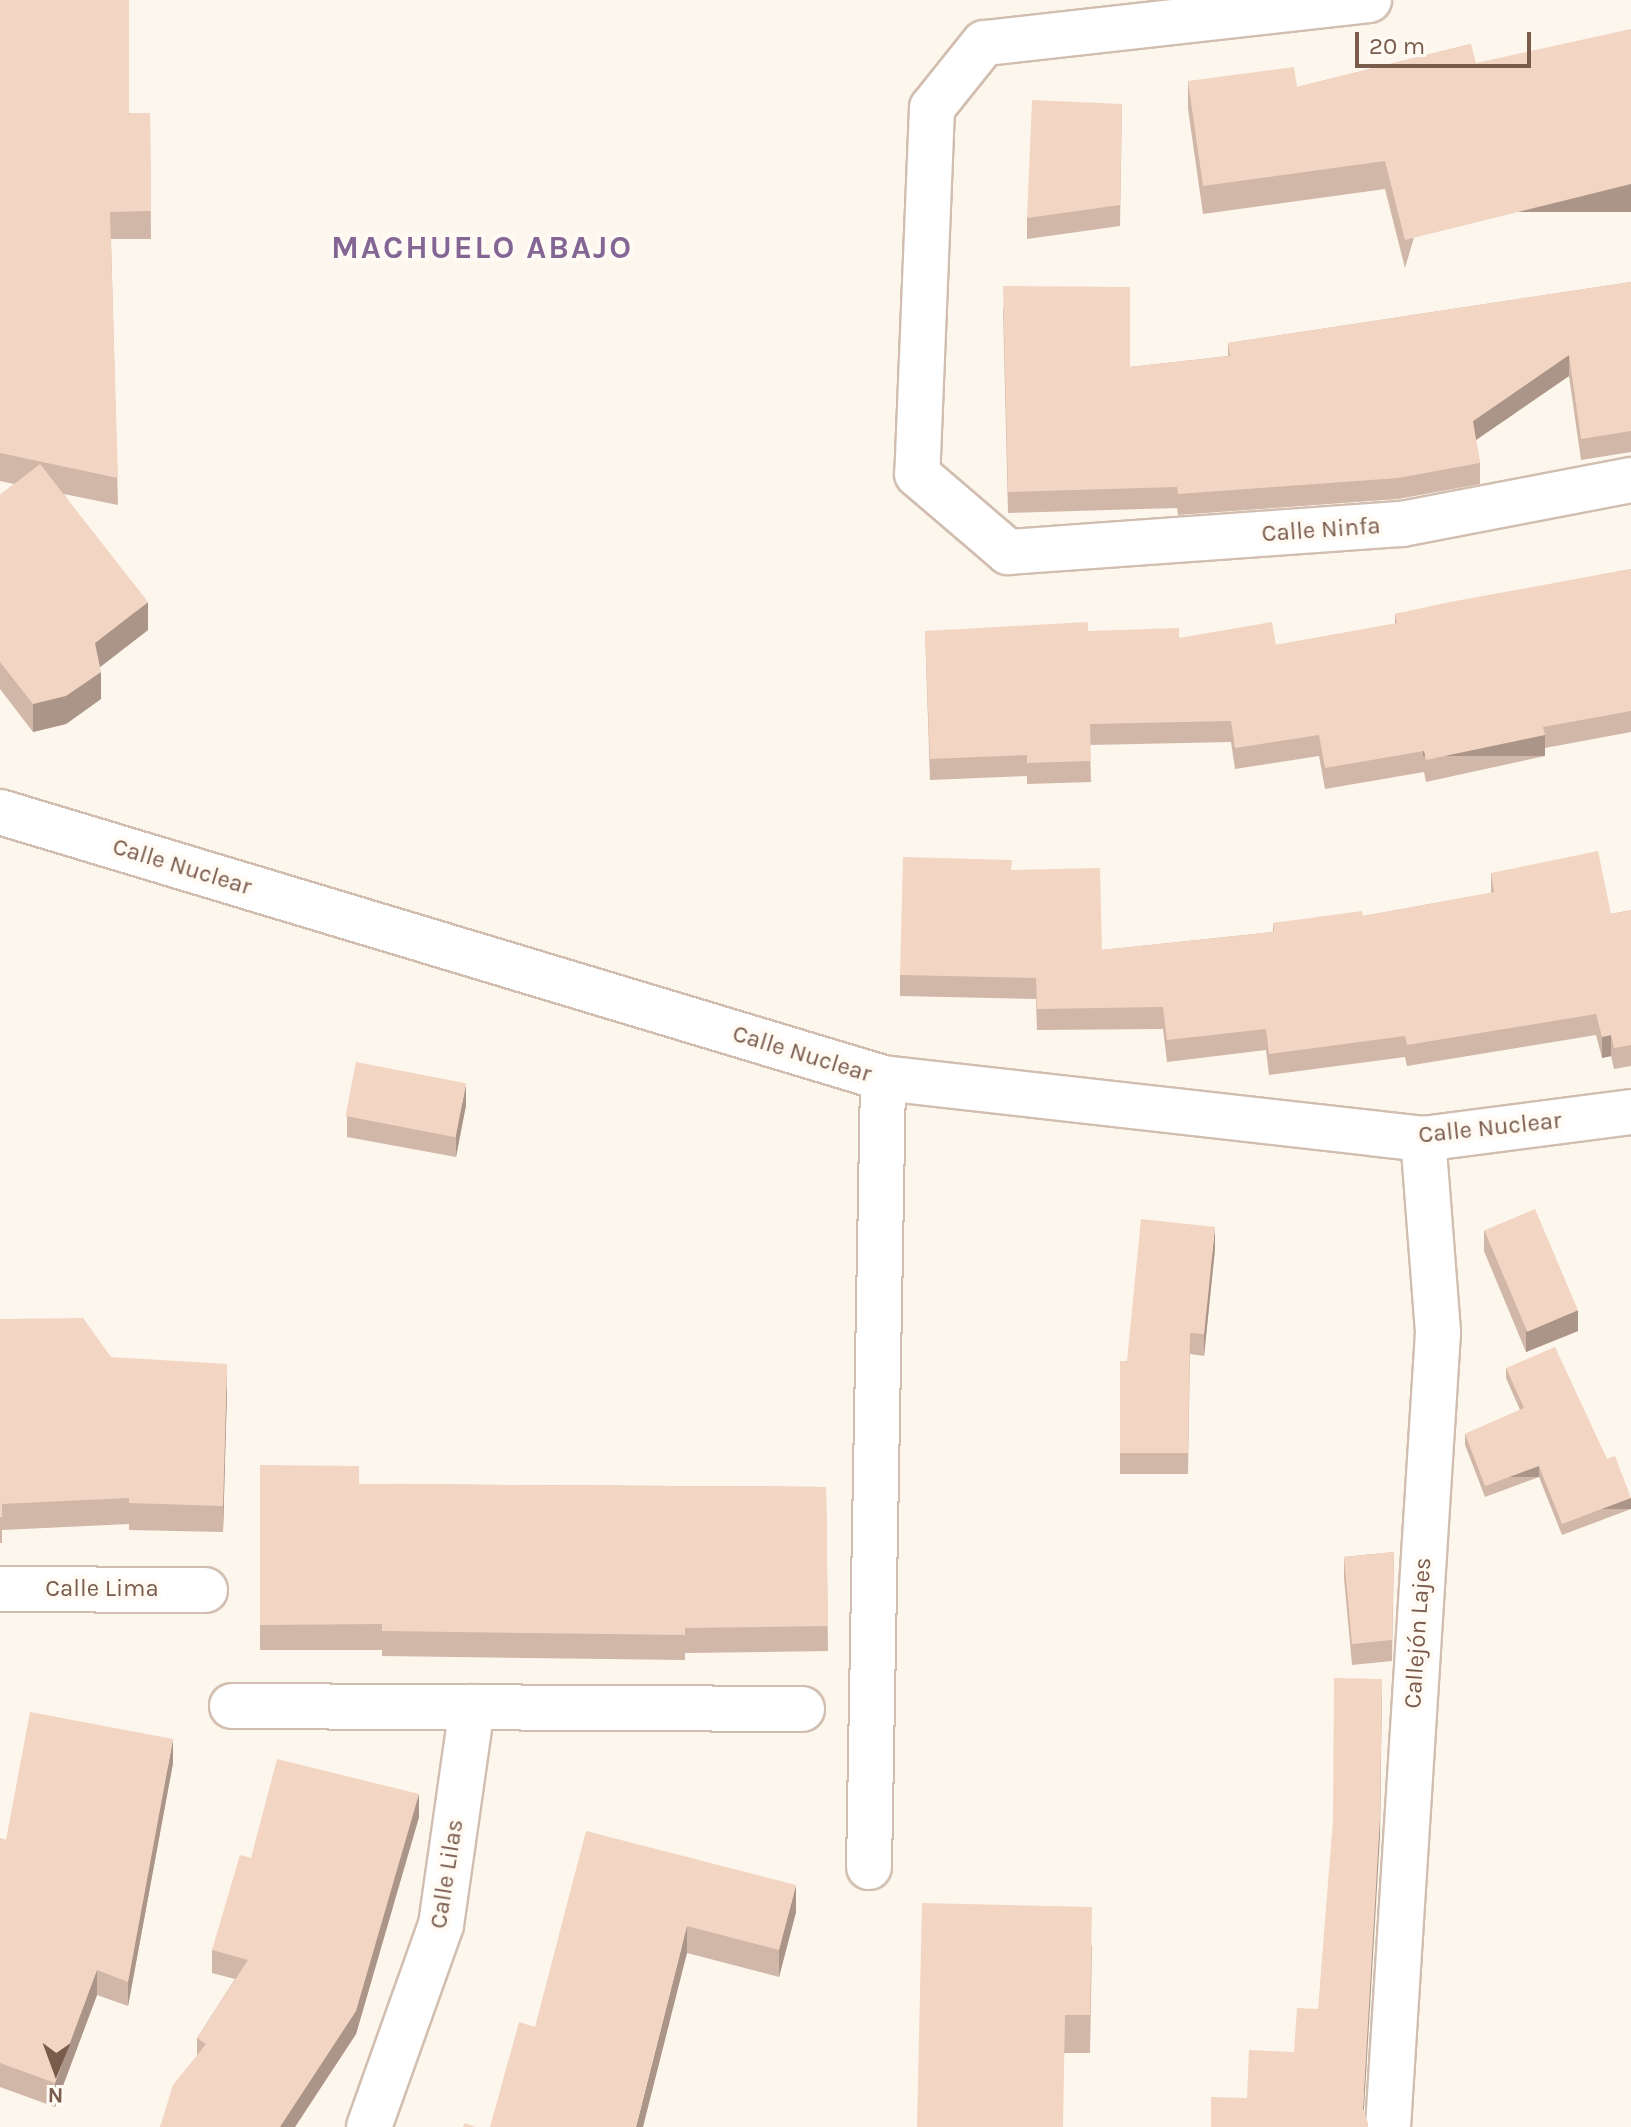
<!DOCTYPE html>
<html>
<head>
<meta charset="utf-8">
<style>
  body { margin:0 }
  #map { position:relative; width:1631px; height:2127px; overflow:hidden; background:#fdf6ec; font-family:Karla,sans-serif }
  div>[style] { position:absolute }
  .roads { filter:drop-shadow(2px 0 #d1beb0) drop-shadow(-2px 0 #d1beb0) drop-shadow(0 2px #d1beb0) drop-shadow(0 -2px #d1beb0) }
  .minor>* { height:44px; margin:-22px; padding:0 22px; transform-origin:22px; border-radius:22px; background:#fff }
  .wall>* { inset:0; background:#d1b7a8 }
  .shaded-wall>* { inset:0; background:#aa9588; transform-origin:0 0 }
  .building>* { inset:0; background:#f3d5c3; transform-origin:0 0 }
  span { translate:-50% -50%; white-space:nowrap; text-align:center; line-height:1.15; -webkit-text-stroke:8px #fffaf3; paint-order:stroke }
  .street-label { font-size:24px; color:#7a5c4d }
  .district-label { font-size:32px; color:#846695; font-weight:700; letter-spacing:2px }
  .north { position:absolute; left:16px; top:2031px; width:80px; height:80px; -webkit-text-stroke:6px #fffaf3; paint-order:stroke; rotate:181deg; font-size:22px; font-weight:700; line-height:32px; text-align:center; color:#7a5c4d }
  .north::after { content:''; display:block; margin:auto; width:28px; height:36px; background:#7a5c4d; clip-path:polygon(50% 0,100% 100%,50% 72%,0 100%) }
  .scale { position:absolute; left:1355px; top:32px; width:176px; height:36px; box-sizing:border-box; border:4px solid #7a5c4d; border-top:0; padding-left:10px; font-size:24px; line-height:28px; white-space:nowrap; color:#7a5c4d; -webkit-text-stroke:6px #fffaf3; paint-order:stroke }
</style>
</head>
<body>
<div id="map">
  <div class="roads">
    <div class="minor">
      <i style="left:1369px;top:0;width:387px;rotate:173.6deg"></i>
      <i style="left:984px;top:43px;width:83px;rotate:128.7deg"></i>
      <i style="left:932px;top:108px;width:366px;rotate:92.3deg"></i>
      <i style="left:917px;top:474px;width:120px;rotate:40.6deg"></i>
      <i style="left:1008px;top:552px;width:395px;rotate:-4.1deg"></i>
      <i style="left:1402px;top:524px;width:233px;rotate:-10.9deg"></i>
      <i style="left:0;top:812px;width:922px;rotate:16.76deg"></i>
      <i style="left:883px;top:1078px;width:543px;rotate:6.44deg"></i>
      <i style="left:1423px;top:1139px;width:210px;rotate:-7.4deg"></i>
      <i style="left:0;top:1589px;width:205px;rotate:0.3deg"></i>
      <i style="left:232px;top:1706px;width:570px;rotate:0.3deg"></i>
      <i style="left:869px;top:1867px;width:789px;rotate:-88.98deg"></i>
      <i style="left:369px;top:2127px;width:214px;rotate:-70.4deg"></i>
      <i style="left:441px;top:1925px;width:220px;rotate:-81.9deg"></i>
      <i style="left:1388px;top:2127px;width:797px;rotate:-86.4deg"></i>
      <i style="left:1438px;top:1332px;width:194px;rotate:-94.4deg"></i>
    </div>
  </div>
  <div class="wall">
    <i style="clip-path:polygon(0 0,129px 113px,150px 113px,151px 239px,111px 239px,118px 505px,64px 494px,148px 630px,100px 667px,101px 699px,66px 724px,33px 732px,0 689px,0 495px,14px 484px,0 481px)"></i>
    <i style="clip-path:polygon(1471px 44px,1405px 268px,1385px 189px,1203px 214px,1188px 109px,1188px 81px,1297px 87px)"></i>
    <i style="clip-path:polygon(1122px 104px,1120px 226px,1027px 239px,1027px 218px)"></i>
    <i style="clip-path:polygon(1631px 282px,1631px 452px,1581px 460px,1569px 376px,1476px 440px,1480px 463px,1480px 484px,1398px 499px,1178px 515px,1177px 508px,1008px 513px,1003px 307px,1130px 367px,1228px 356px,1228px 343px)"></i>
    <i style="clip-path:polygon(1631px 569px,1631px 732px,1545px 748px,1545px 756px,1426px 782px,1424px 772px,1325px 789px,1319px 756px,1235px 769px,1231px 742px,1090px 745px,1091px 782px,1027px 784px,1027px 776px,930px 780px,925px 631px,1088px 631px,1276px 645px,1395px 624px,1395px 614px)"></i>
    <i style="clip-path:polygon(1012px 870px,1102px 950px,1273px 932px,1273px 923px,1363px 916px,1491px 893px,1491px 873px,1611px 914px,1631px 910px,1631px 1066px,1614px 1069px,1611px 1056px,1602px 1058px,1596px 1035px,1407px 1066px,1405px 1057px,1269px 1075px,1266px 1050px,1167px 1062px,1163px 1029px,1037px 1030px,1036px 999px,900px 996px,900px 975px)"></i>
    <i style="clip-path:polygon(466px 1105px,456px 1157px,347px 1137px,347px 1116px)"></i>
    <i style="clip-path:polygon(1484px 1230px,1578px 1331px,1526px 1352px,1484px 1251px)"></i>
    <i style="clip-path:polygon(1215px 1249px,1204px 1356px,1190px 1354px,1188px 1474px,1120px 1474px,1120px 1361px,1127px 1361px)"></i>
    <i style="clip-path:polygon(0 1319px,111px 1357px,227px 1390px,223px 1532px,129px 1530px,129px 1524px,2px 1530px,2px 1543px,0 1543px)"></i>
    <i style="clip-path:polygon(1506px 1368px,1607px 1459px,1631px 1509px,1562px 1535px,1539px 1477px,1485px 1497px,1465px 1445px,1465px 1434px,1520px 1410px,1506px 1378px)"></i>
    <i style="clip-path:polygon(260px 1465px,359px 1484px,826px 1487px,828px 1651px,685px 1653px,685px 1660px,382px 1656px,382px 1650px,260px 1650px)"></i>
    <i style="clip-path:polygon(1394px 1552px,1392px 1661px,1352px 1665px,1344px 1578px,1344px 1557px)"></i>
    <i style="clip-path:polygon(173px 1763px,128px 2006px,97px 1995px,55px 2107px,0 2087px,0 1838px,6px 1840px)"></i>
    <i style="clip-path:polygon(419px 1817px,356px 2034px,295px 2127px,160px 2127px,197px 2056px,197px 2038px,235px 1979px,212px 1973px,212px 1950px,251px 1858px)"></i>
    <i style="clip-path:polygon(586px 1831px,796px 1912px,779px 1977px,687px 1953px)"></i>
    <i style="clip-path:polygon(1092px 1945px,1090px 2053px,1065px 2053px,917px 2127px)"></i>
  </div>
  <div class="shaded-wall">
    <i style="left:1631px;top:184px;width:28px;height:233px;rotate:90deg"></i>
    <i style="clip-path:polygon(1569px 355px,1569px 376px,1473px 442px,1473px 421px)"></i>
    <i style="clip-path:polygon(148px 602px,148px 630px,95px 671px,95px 643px)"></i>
    <i style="clip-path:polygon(101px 672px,101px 699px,66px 724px,33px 732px,33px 704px)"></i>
    <i style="left:1545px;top:735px;width:21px;height:122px;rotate:90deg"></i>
    <i style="clip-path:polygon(1611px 1035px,1611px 1056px,1602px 1058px,1602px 1037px)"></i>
    <i style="clip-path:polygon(466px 1084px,466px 1105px,456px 1157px,456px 1136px)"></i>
    <i style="clip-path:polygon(1215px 1227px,1215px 1249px,1204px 1356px,1204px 1334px)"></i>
    <i style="clip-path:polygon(1578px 1310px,1578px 1331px,1526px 1352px,1526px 1331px)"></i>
    <i style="clip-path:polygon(227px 1364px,227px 1390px,223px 1532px,223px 1506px)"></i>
    <i style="left:1539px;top:1466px;width:11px;height:58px;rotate:90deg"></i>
    <i style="left:1631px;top:1498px;width:11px;height:74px;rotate:90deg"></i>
    <i style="clip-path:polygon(1382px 1679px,1380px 1836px,1363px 2125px,1363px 2108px)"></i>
    <i style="clip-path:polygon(173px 1739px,173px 1763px,128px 2006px,128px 1982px)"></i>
    <i style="clip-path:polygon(419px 1794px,419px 1817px,356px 2034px,295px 2127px,280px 2127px)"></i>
    <i style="clip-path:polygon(796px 1885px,796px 1912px,779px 1977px,779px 1950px)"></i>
    <i style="clip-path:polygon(687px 1926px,687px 1953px,643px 2127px,636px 2127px)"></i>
    <i style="clip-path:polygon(97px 1970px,97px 1995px,55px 2107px,55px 2083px)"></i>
  </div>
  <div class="building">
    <i style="clip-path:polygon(0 0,129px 0,129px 113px,150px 113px,151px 211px,110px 212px,118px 478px,0 453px)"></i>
    <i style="clip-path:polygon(1631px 29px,1631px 184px,1405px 240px,1385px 161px,1203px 186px,1188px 81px,1294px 67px,1297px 87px,1471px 44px,1476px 63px)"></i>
    <i style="clip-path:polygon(1032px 100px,1122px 104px,1120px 205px,1027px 218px)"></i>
    <i style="clip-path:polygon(1631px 282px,1631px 431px,1581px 439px,1569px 355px,1473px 421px,1480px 463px,1398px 478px,1178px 494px,1177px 487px,1008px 492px,1003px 286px,1130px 287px,1130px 367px,1230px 356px,1228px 343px)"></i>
    <i style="clip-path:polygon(40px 464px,148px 602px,95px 643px,101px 672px,66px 696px,33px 704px,0 662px,0 495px)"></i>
    <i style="clip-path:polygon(1631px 569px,1631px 711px,1543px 727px,1545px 735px,1426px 760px,1424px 751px,1325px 768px,1319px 735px,1235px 748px,1231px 721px,1090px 724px,1091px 761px,1027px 763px,1027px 755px,930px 759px,925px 631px,1088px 622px,1088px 631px,1179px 628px,1179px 638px,1272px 622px,1276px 645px,1397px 623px,1395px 614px,1450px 602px)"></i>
    <i style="clip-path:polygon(1598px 851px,1611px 914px,1631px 910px,1631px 1045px,1614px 1048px,1611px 1035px,1602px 1037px,1596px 1014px,1407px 1045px,1405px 1036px,1269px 1054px,1266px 1029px,1167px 1040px,1163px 1007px,1037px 1009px,1036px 978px,900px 975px,903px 857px,1012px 860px,1011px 870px,1100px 868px,1102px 950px,1274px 932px,1273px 923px,1362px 911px,1363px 916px,1494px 892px,1491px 873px)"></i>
    <i style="left:356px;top:1062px;width:112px;height:55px;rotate:11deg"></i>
    <i style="left:1535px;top:1209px;width:110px;height:55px;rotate:67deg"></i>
    <i style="clip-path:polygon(1141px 1219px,1215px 1227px,1204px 1334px,1190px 1333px,1188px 1453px,1120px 1453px,1120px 1361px,1127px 1361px)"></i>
    <i style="clip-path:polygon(83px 1318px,111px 1357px,227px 1364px,223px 1506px,129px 1503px,129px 1498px,2px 1504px,2px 1517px,0 1517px,0 1319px)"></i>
    <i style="clip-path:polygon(1555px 1347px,1607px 1459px,1615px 1456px,1631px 1498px,1562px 1524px,1539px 1466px,1485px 1486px,1465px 1434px,1524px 1408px,1506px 1368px)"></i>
    <i style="clip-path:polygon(260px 1465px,359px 1466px,359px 1484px,826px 1487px,828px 1626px,685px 1628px,685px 1635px,382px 1631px,382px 1624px,260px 1625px)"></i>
    <i style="clip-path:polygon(1394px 1552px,1392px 1640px,1352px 1644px,1344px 1557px)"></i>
    <i style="clip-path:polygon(1334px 1678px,1382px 1679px,1380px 1819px,1363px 2108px,1368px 2123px,1368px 2127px,1211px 2127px,1211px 2097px,1247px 2098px,1249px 2050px,1294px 2052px,1297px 2008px,1318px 2009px,1333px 1820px)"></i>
    <i style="clip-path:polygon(30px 1712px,173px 1739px,128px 1982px,97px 1970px,55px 2083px,0 2063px,0 1838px,6px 1840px)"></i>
    <i style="clip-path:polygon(277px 1759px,419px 1794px,356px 2011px,280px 2127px,160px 2127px,173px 2085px,206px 2044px,197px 2038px,248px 1960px,212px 1950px,240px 1855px,251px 1858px)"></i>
    <i style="clip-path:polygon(586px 1831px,796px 1885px,779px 1950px,687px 1926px,636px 2127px,490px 2127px,519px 2022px,535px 2027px)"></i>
    <i style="clip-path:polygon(922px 1903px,1092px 1907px,1090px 2015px,1065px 2015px,1063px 2127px,917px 2127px)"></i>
    <i style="clip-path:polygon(465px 2123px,475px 2127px,463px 2127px)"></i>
  </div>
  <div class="street-label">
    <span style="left:1321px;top:530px;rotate:-4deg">Calle Ninfa</span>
    <span style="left:182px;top:867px;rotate:17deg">Calle Nuclear</span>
    <span style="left:802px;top:1054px;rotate:17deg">Calle Nuclear</span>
    <span style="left:1490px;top:1128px;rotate:-6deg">Calle Nuclear</span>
    <span style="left:102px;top:1589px">Calle Lima</span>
    <span style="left:1418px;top:1633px;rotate:-86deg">Callejón Lajes</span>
    <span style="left:447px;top:1874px;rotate:-81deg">Calle Lilas</span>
  </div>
  <div class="district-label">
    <span style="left:482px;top:248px">MACHUELO ABAJO</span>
  </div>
  <div class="north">N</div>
  <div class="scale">20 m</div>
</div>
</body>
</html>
